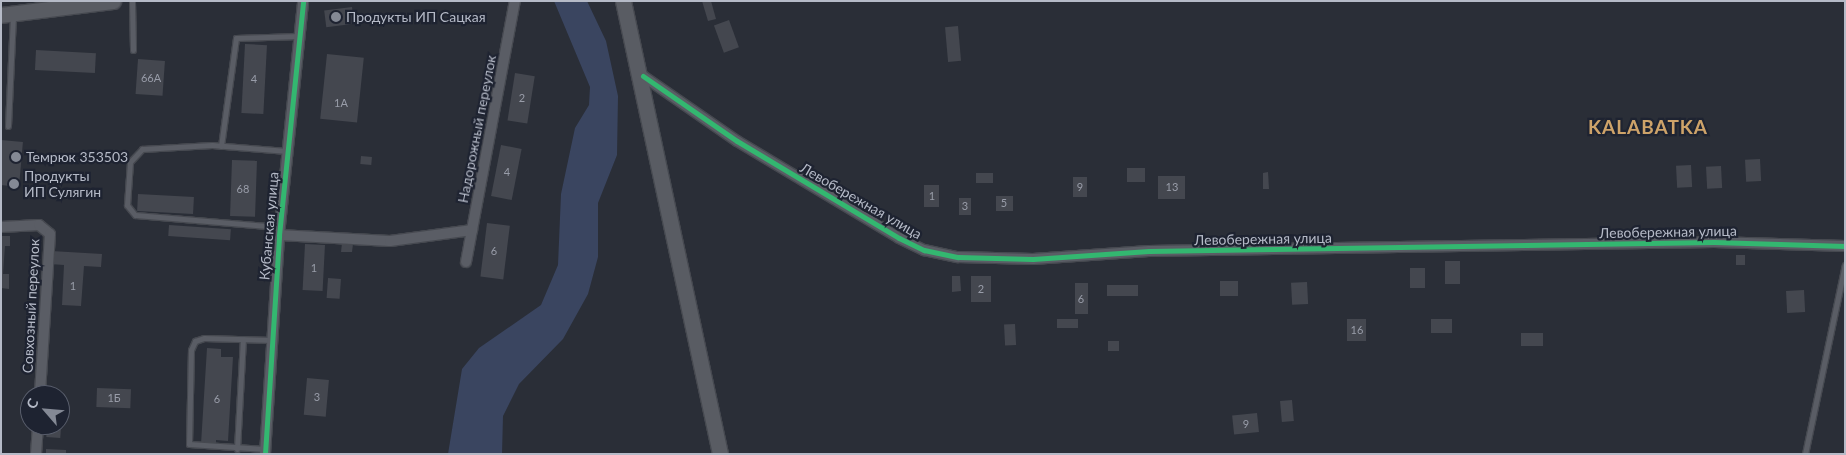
<!DOCTYPE html>
<html>
<head>
<meta charset="utf-8">
<style>
  body { margin:0 }
  #map { position:relative; width:1846px; height:455px; overflow:hidden; background:#2a2e37; font-family:Lato,sans-serif }
  div>[style] { position:absolute }
  .water>* { inset:0; background:#3a4560 }
  .building>* { inset:0; background:#44474f; transform-origin:0 0 }
  .roads { filter:drop-shadow(1px 0 #464950) drop-shadow(-1px 0 #464950) drop-shadow(0 1px #464950) drop-shadow(0 -1px #464950) }
  .lane>* { height:5px; margin:-2.5px; padding:0 2.5px; transform-origin:2.5px; border-radius:2.5px; background:#5a5d65 }
  .street>* { height:10px; margin:-5px; padding:0 5px; transform-origin:5px; border-radius:5px; background:#5a5d65 }
  .secondary>* { height:15px; margin:-7.5px; padding:0 7.5px; transform-origin:7.5px; border-radius:7.5px; background:#595c63 }
  .cycleway>* { height:5px; margin:-2.5px; padding:0 2.5px; transform-origin:2.5px; border-radius:2.5px; background:#33b770 }
  .dots>* { width:14px; height:14px; translate:-50% -50%; box-sizing:border-box; border:2px solid #1e2331; border-radius:50% }
  span { translate:-50% -50%; white-space:nowrap; text-align:center; line-height:1.15; -webkit-text-stroke:4.5px #1e2331; paint-order:stroke }
  .number-label { font-size:11px; color:#999da9 }
  .number-label span { -webkit-text-stroke-width:0 }
  .poi-label { font-size:14px; color:#b5bac7 }
  .left { translate:0 -50%; text-align:left }
  .street-label { font-size:14px; color:#b5bac7 }
  .district-label { font-size:19px; color:#cea369; font-weight:700; letter-spacing:1px }
  .frame { position:absolute; inset:0; border:2px solid #b5bac7; pointer-events:none }
  .north { position:absolute; left:20px; top:385px; width:50px; height:50px; box-sizing:border-box; background:#1e2331; border:1px solid #5a5f6d; border-radius:50%; rotate:297deg; font-size:14px; font-weight:700; line-height:20px; text-align:center; color:#b5bac7 }
  .north::after { content:''; display:block; margin:auto; width:18px; height:22px; background:#848995; clip-path:polygon(50% 0,100% 100%,50% 72%,0 100%) }
</style>
</head>
<body>
<div id="map">
  <div class="water">
    <i style="clip-path:polygon(554px 1px,587px 1px,606px 41px,618px 96px,617px 155px,598px 203px,598px 257px,588px 294px,563px 339px,519px 384px,503px 416px,502px 454px,448px 454px,462px 369px,479px 348px,541px 305px,558px 265px,561px 194px,575px 128px,589px 105px,590px 87px)"></i>
  </div>
  <div class="building">
    <i style="clip-path:polygon(702px 1px,711px 1px,716px 19px,708px 21px)"></i>
    <i style="left:352px;top:7px;width:17px;height:28px;rotate:83deg"></i>
    <i style="left:729px;top:20px;width:29px;height:16px;rotate:70deg"></i>
    <i style="left:958px;top:26px;width:35px;height:13px;rotate:85deg"></i>
    <i style="left:245px;top:44px;width:22px;height:69px;rotate:3deg"></i>
    <i style="left:36px;top:50px;width:60px;height:20px;rotate:3deg"></i>
    <i style="left:327px;top:54px;width:37px;height:65px;rotate:6deg"></i>
    <i style="left:138px;top:59px;width:27px;height:35px;rotate:4deg"></i>
    <i style="left:515px;top:73px;width:20px;height:48px;rotate:9deg"></i>
    <i style="left:1px;top:140px;width:22px;height:45px;rotate:5deg"></i>
    <i style="left:501px;top:145px;width:21px;height:52px;rotate:11deg"></i>
    <i style="left:361px;top:156px;width:11px;height:8px;rotate:5deg"></i>
    <i style="left:1760px;top:159px;width:22px;height:15px;rotate:87deg"></i>
    <i style="left:232px;top:160px;width:25px;height:56px;rotate:2deg"></i>
    <i style="left:1691px;top:165px;width:22px;height:15px;rotate:87deg"></i>
    <i style="left:1721px;top:166px;width:22px;height:15px;rotate:87deg"></i>
    <i style="left:1127px;top:168px;width:18px;height:14px"></i>
    <i style="clip-path:polygon(1268px 172px,1269px 189px,1263px 189px,1263px 173px)"></i>
    <i style="left:976px;top:173px;width:17px;height:10px"></i>
    <i style="left:1158px;top:176px;width:27px;height:23px"></i>
    <i style="left:1073px;top:177px;width:14px;height:20px"></i>
    <i style="left:924px;top:185px;width:15px;height:22px"></i>
    <i style="left:138px;top:194px;width:56px;height:17px;rotate:3deg"></i>
    <i style="left:996px;top:196px;width:17px;height:15px"></i>
    <i style="left:959px;top:198px;width:12px;height:17px"></i>
    <i style="left:487px;top:223px;width:23px;height:54px;rotate:7deg"></i>
    <i style="left:169px;top:225px;width:62px;height:11px;rotate:4deg"></i>
    <i style="clip-path:polygon(1px 236px,10px 236px,10px 246px,5px 246px,3px 274px,9px 274px,9px 289px,1px 288px)"></i>
    <i style="clip-path:polygon(342px 243px,353px 244px,352px 252px,341px 252px)"></i>
    <i style="left:305px;top:244px;width:20px;height:46px;rotate:3deg"></i>
    <i style="clip-path:polygon(51px 251px,102px 254px,101px 267px,84px 266px,81px 306px,62px 305px,64px 265px,50px 264px)"></i>
    <i style="left:1736px;top:255px;width:9px;height:10px"></i>
    <i style="left:1460px;top:261px;width:23px;height:15px;rotate:90deg"></i>
    <i style="left:1410px;top:268px;width:15px;height:20px"></i>
    <i style="clip-path:polygon(952px 276px,960px 276px,961px 291px,952px 292px)"></i>
    <i style="left:991px;top:276px;width:26px;height:20px;rotate:90deg"></i>
    <i style="left:328px;top:278px;width:13px;height:20px;rotate:4deg"></i>
    <i style="left:1220px;top:281px;width:18px;height:15px"></i>
    <i style="left:1307px;top:282px;width:22px;height:16px;rotate:87deg"></i>
    <i style="left:1088px;top:283px;width:31px;height:13px;rotate:90deg"></i>
    <i style="left:1138px;top:285px;width:11px;height:31px;rotate:90deg"></i>
    <i style="left:1804px;top:290px;width:22px;height:18px;rotate:87deg"></i>
    <i style="left:1057px;top:319px;width:21px;height:9px"></i>
    <i style="left:1366px;top:319px;width:22px;height:19px;rotate:90deg"></i>
    <i style="left:1431px;top:319px;width:21px;height:14px"></i>
    <i style="left:1015px;top:324px;width:21px;height:11px;rotate:87deg"></i>
    <i style="left:1543px;top:333px;width:13px;height:22px;rotate:90deg"></i>
    <i style="left:1108px;top:341px;width:11px;height:10px"></i>
    <i style="clip-path:polygon(207px 348px,221px 349px,221px 357px,233px 357px,228px 441px,216px 440px,216px 445px,201px 444px)"></i>
    <i style="left:307px;top:378px;width:22px;height:37px;rotate:5deg"></i>
    <i style="left:97px;top:388px;width:34px;height:19px;rotate:2deg"></i>
    <i style="left:1292px;top:400px;width:21px;height:12px;rotate:85deg"></i>
    <i style="left:1257px;top:413px;width:19px;height:25px;rotate:84deg"></i>
    <i style="left:47px;top:427px;width:14px;height:10px;rotate:4deg"></i>
    <i style="clip-path:polygon(46px 449px,66px 450px,66px 454px,46px 454px)"></i>
  </div>
  <div class="roads">
    <div class="lane">
      <i style="left:132px;top:1px;width:49px;rotate:88.8deg"></i>
      <i style="left:8px;top:126px;width:110px;rotate:-87.4deg"></i>
      <i style="left:221px;top:146px;width:109px;rotate:-82.1deg"></i>
      <i style="left:236px;top:38px;width:63px;rotate:-1.8deg"></i>
      <i style="left:279px;top:227px;width:144px;rotate:-175.2deg"></i>
      <i style="left:135px;top:215px;width:13px;rotate:-129deg"></i>
      <i style="left:127px;top:205px;width:43px;rotate:-86deg"></i>
      <i style="left:130px;top:162px;width:18px;rotate:-47deg"></i>
      <i style="left:142px;top:149px;width:70px;rotate:-3.3deg"></i>
      <i style="left:212px;top:145px;width:75px;rotate:4.6deg"></i>
      <i style="left:237px;top:449px;width:110px;rotate:-86.9deg"></i>
      <i style="left:265px;top:449px;width:76px;rotate:-176.2deg"></i>
      <i style="left:189px;top:444px;width:94px;rotate:-88.8deg"></i>
      <i style="left:191px;top:350px;width:10px;rotate:-66deg"></i>
      <i style="left:195px;top:341px;width:9px;rotate:-18deg"></i>
      <i style="left:204px;top:338px;width:68px;rotate:1.7deg"></i>
      <i style="left:1805px;top:454px;width:193px;rotate:-78.1deg"></i>
    </div>
    <div class="street">
      <i style="left:643px;top:76px;width:114px;rotate:34.7deg"></i>
      <i style="left:737px;top:141px;width:189px;rotate:30.9deg"></i>
      <i style="left:899px;top:238px;width:28px;rotate:26deg"></i>
      <i style="left:924px;top:250px;width:35px;rotate:12deg"></i>
      <i style="left:958px;top:257px;width:75px;rotate:1.5deg"></i>
      <i style="left:1033px;top:259px;width:116px;rotate:-3.9deg"></i>
      <i style="left:1149px;top:251px;width:565px;rotate:-0.91deg"></i>
      <i style="left:1714px;top:242px;width:131px;rotate:1.7deg"></i>
      <i style="left:1px;top:227px;width:38px;rotate:-3deg"></i>
      <i style="left:39px;top:225px;width:14px;rotate:39deg"></i>
      <i style="left:50px;top:234px;width:161px;rotate:93.6deg"></i>
      <i style="left:279px;top:235px;width:111px;rotate:3.1deg"></i>
      <i style="left:390px;top:241px;width:83px;rotate:-7.6deg"></i>
      <i style="left:466px;top:262px;width:266px;rotate:-79.4deg"></i>
      <i style="left:36px;top:454px;width:29px;rotate:-86deg"></i>
      <i style="left:265px;top:454px;width:219px;rotate:-86.3deg"></i>
      <i style="left:279px;top:235px;width:235px;rotate:-84.1deg"></i>
    </div>
    <div class="secondary">
      <i style="left:623px;top:1px;width:463px;rotate:77.9deg"></i>
      <i style="left:1px;top:15px;width:113px;rotate:-7.1deg"></i>
    </div>
  </div>
  <div class="cycleway">
    <i style="left:643px;top:76px;width:114px;rotate:34.7deg"></i>
    <i style="left:737px;top:141px;width:189px;rotate:30.9deg"></i>
    <i style="left:899px;top:238px;width:28px;rotate:26deg"></i>
    <i style="left:924px;top:250px;width:35px;rotate:12deg"></i>
    <i style="left:958px;top:257px;width:75px;rotate:1.5deg"></i>
    <i style="left:1033px;top:259px;width:116px;rotate:-3.9deg"></i>
    <i style="left:1149px;top:251px;width:565px;rotate:-0.91deg"></i>
    <i style="left:1714px;top:242px;width:131px;rotate:1.7deg"></i>
    <i style="left:265px;top:454px;width:219px;rotate:-86.3deg"></i>
    <i style="left:279px;top:235px;width:235px;rotate:-84.1deg"></i>
  </div>
  <div class="dots">
    <i style="left:336px;top:17px;background:#848995"></i>
    <i style="left:16px;top:157px;background:#848995"></i>
    <i style="left:14px;top:184px;background:#848995"></i>
  </div>
  <div class="number-label">
    <span style="left:151px;top:78px">66А</span>
    <span style="left:254px;top:79px">4</span>
    <span style="left:522px;top:98px">2</span>
    <span style="left:341px;top:103px">1А</span>
    <span style="left:507px;top:172px">4</span>
    <span style="left:1080px;top:187px">9</span>
    <span style="left:1172px;top:187px">13</span>
    <span style="left:243px;top:189px">68</span>
    <span style="left:932px;top:196px">1</span>
    <span style="left:1004px;top:203px">5</span>
    <span style="left:965px;top:206px">3</span>
    <span style="left:494px;top:251px">6</span>
    <span style="left:314px;top:268px">1</span>
    <span style="left:73px;top:286px">1</span>
    <span style="left:981px;top:289px">2</span>
    <span style="left:1081px;top:299px">6</span>
    <span style="left:1357px;top:330px">16</span>
    <span style="left:317px;top:397px">3</span>
    <span style="left:114px;top:398px">1Б</span>
    <span style="left:217px;top:399px">6</span>
    <span style="left:1246px;top:424px">9</span>
  </div>
  <div class="poi-label">
    <span class="left" style="left:346px;top:17px">Продукты ИП Сацкая</span>
    <span class="left" style="left:26px;top:157px">Темрюк 353503</span>
    <span class="left" style="left:24px;top:184px">Продукты<br>ИП Сулягин</span>
  </div>
  <div class="street-label">
    <span style="left:477px;top:129px;rotate:-79deg">Надорожный переулок</span>
    <span style="left:861px;top:201px;rotate:30deg">Левобережная улица</span>
    <span style="left:269px;top:226px;rotate:-85deg">Кубанская улица</span>
    <span style="left:1668px;top:232px;rotate:-1deg">Левобережная улица</span>
    <span style="left:1263px;top:239px;rotate:-1deg">Левобережная улица</span>
    <span style="left:31px;top:306px;rotate:-87deg">Совхозный переулок</span>
  </div>
  <div class="district-label">
    <span style="left:1648px;top:127px">KALABATKA</span>
  </div>
  <div class="frame"></div>
  <div class="north">С</div>
</div>
</body>
</html>
